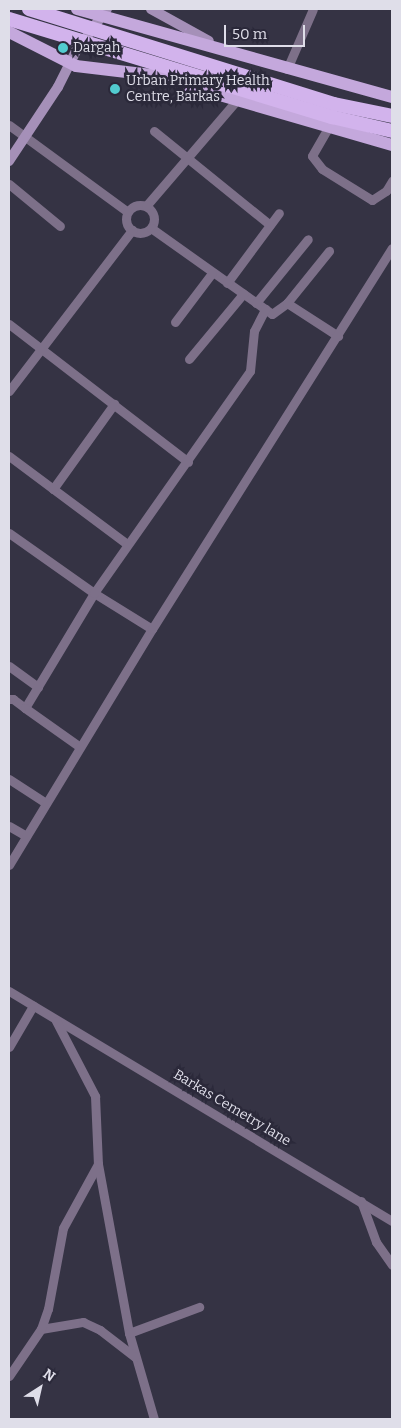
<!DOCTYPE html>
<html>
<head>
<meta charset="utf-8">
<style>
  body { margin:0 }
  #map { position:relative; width:401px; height:1428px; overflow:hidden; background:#353344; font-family:Bitter,serif }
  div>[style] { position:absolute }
  .minor>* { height:9px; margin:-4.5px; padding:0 4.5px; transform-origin:4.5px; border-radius:4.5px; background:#7d7089 }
  .minor>.ring { margin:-4.5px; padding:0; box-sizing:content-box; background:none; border:9px solid #7d7089; border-radius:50% }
  .secondary>* { height:10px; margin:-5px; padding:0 5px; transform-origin:5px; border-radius:5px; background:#a590b8 }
  .primary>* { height:12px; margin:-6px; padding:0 6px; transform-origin:6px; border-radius:6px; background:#c4a8dc }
  .trunk>* { height:14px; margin:-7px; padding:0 7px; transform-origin:7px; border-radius:7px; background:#d2b3ec }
  .dots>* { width:14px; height:14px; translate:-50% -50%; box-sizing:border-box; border:2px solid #2b293a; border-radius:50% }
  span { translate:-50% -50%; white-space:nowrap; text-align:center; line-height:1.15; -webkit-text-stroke:5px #2b293a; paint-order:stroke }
  .poi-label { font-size:14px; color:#dfdee9 }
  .left { translate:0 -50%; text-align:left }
  .street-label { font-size:14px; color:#dfdee9 }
  .frame { position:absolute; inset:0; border:10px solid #dfdee9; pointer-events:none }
  .north { position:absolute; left:15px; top:1363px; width:50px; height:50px; -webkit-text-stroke:4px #2b293a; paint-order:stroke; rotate:35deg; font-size:14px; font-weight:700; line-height:20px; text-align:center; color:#dfdee9 }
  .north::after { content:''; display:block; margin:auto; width:18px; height:22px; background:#dfdee9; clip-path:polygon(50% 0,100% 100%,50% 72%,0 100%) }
  .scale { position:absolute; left:224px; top:25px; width:81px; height:22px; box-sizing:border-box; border:2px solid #dfdee9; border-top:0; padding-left:6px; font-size:15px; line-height:18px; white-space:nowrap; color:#dfdee9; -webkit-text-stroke:4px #2b293a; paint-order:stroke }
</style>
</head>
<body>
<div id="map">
  <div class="minor">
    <i style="left:287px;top:69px;width:65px;rotate:-66.6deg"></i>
    <i style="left:9px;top:125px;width:147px;rotate:36.2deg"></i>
    <i style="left:328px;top:128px;width:32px;rotate:120deg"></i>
    <i style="left:312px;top:156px;width:16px;rotate:52deg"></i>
    <i style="left:322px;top:169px;width:59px;rotate:31.8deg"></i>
    <i style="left:372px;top:200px;width:17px;rotate:-33deg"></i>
    <i style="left:386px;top:191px;width:12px;rotate:-59deg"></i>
    <i style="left:154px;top:131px;width:149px;rotate:39deg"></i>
    <i style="left:9px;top:184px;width:66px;rotate:39.5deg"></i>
    <i class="ring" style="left:126px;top:205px;width:19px;height:19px"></i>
    <i style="left:146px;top:206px;width:138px;rotate:-49.4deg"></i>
    <i style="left:151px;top:228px;width:148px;rotate:35.4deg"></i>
    <i style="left:272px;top:314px;width:19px;rotate:-36deg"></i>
    <i style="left:287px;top:303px;width:61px;rotate:32.9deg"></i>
    <i style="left:227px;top:283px;width:87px;rotate:-53.4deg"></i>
    <i style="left:256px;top:303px;width:82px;rotate:-50.9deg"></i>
    <i style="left:287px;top:303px;width:67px;rotate:-51.1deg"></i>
    <i style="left:175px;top:322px;width:61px;rotate:-52.9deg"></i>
    <i style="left:9px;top:324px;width:226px;rotate:37.6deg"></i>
    <i style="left:189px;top:359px;width:85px;rotate:-50.3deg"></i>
    <i style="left:9px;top:391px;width:203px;rotate:-52.6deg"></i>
    <i style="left:9px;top:456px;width:147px;rotate:36.7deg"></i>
    <i style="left:53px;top:489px;width:105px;rotate:-54.3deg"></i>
    <i style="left:9px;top:533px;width:104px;rotate:35.2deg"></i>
    <i style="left:94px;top:593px;width:68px;rotate:31.8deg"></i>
    <i style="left:9px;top:666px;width:36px;rotate:36deg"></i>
    <i style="left:9px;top:699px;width:4px"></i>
    <i style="left:13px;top:699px;width:15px;rotate:37deg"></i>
    <i style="left:25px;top:708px;width:134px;rotate:-59deg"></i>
    <i style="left:94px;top:593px;width:271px;rotate:-54.9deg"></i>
    <i style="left:250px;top:371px;width:40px;rotate:-84.3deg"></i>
    <i style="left:254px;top:331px;width:25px;rotate:-63deg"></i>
    <i style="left:25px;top:708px;width:67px;rotate:35.3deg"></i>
    <i style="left:9px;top:779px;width:44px;rotate:33deg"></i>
    <i style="left:9px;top:826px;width:20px;rotate:30deg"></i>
    <i style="left:9px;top:865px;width:276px;rotate:-58.8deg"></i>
    <i style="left:152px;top:629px;width:450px;rotate:-57.8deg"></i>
    <i style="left:9px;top:991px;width:447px;rotate:31deg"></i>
    <i style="left:56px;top:1021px;width:85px;rotate:62.5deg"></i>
    <i style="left:95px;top:1096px;width:68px;rotate:87.5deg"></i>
    <i style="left:98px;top:1164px;width:172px;rotate:79.6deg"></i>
    <i style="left:129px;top:1333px;width:90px;rotate:73.8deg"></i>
    <i style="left:9px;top:1047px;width:48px;rotate:-59.7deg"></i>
    <i style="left:361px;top:1201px;width:44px;rotate:69.9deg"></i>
    <i style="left:376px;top:1242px;width:28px;rotate:55deg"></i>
    <i style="left:41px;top:1329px;width:43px;rotate:-9.5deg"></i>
    <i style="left:83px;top:1322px;width:19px;rotate:25deg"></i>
    <i style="left:100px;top:1330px;width:44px;rotate:37.6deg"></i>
    <i style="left:129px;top:1333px;width:75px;rotate:-20.4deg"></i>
    <i style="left:9px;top:1376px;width:57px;rotate:-55.8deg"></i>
    <i style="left:41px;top:1329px;width:21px;rotate:-71deg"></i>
    <i style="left:48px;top:1309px;width:82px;rotate:-79.5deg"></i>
    <i style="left:63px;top:1228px;width:73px;rotate:-61.3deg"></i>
  </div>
  <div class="secondary">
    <i style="left:151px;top:9px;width:66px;rotate:28.9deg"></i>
    <i style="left:9px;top:161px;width:89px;rotate:-56.5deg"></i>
    <i style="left:58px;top:87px;width:40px;rotate:-63.4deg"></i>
    <i style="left:76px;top:51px;width:52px;rotate:-53.6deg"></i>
  </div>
  <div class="primary">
    <i style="left:77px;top:9px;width:327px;rotate:15.6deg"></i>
    <i style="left:9px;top:32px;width:75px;rotate:26.9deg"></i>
    <i style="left:76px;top:66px;width:76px;rotate:6.8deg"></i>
    <i style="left:151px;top:75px;width:251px;rotate:16.2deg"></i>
  </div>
  <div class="trunk">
    <i style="left:29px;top:9px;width:319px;rotate:17.3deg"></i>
    <i style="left:334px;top:104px;width:59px;rotate:11.7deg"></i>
    <i style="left:9px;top:19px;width:338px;rotate:16.9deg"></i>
    <i style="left:332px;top:117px;width:62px;rotate:13.1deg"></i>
  </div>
  <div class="dots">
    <i style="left:63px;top:48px;background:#52ccd0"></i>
    <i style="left:115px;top:89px;background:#52ccd0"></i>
  </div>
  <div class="poi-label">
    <span class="left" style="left:73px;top:48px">Dargah</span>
    <span class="left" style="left:126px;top:89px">Urban Primary Health<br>Centre, Barkas</span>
  </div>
  <div class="street-label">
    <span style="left:232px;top:1108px;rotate:31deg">Barkas Cemetry lane</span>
  </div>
  <div class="frame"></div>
  <div class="north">N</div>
  <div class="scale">50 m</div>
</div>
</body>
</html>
